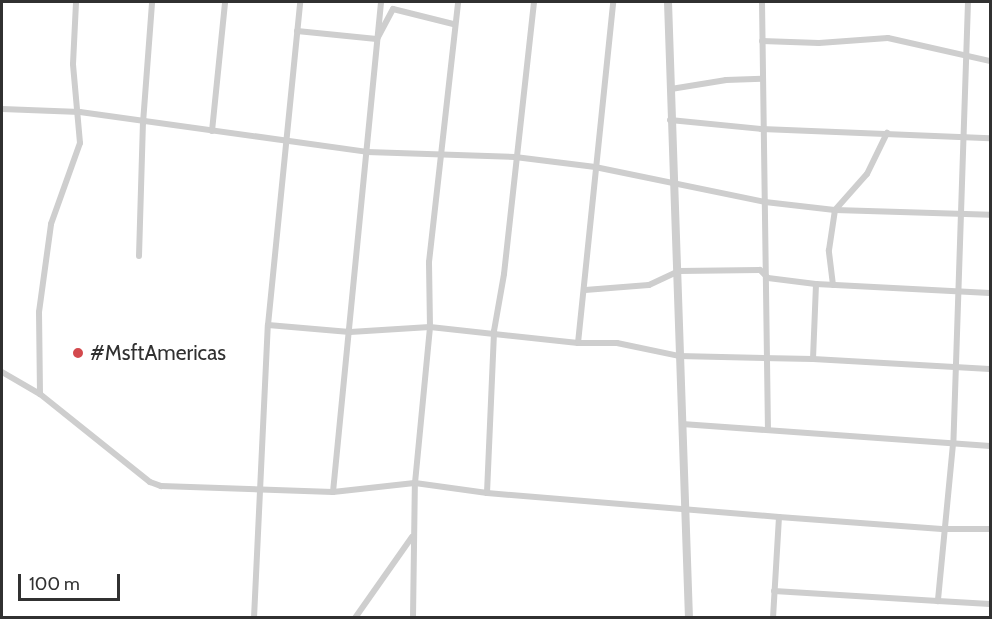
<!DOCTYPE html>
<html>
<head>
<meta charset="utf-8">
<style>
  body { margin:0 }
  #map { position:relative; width:992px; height:619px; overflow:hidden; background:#fff; font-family:Cabin,sans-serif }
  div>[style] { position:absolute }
  .minor>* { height:6px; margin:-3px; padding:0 3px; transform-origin:3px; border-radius:3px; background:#cecece }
  .tertiary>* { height:8px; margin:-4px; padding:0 4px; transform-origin:4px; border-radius:4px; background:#cecece }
  .dots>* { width:16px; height:16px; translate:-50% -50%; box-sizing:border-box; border:3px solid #fff; border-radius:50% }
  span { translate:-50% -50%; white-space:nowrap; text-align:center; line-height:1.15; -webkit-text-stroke:6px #fff; paint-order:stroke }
  .poi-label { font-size:21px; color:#313131 }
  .left { translate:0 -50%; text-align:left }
  .frame { position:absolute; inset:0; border:3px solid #313131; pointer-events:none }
  .scale { position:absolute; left:18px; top:574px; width:102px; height:27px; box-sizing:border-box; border:3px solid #313131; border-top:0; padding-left:8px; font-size:18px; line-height:21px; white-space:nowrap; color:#313131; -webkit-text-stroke:4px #fff; paint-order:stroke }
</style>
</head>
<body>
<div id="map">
  <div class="minor">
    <i style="left:762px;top:2px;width:427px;rotate:89.2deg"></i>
    <i style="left:968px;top:2px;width:442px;rotate:91.9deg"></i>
    <i style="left:953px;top:444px;width:158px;rotate:95.5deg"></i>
    <i style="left:938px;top:601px;width:52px;rotate:3.3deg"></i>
    <i style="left:297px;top:31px;width:80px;rotate:5.7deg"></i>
    <i style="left:377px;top:39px;width:34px;rotate:-62deg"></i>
    <i style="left:393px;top:9px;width:62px;rotate:14deg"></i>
    <i style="left:762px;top:41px;width:57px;rotate:2deg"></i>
    <i style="left:819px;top:43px;width:69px;rotate:-4.1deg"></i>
    <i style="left:888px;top:38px;width:105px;rotate:12.7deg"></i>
    <i style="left:671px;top:89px;width:56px;rotate:-9.3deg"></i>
    <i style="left:726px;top:80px;width:36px;rotate:-2deg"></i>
    <i style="left:2px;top:109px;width:78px;rotate:2.2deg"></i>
    <i style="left:80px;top:112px;width:290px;rotate:7.9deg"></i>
    <i style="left:367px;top:152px;width:148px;rotate:1.9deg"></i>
    <i style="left:515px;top:157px;width:81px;rotate:7.1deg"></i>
    <i style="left:595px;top:167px;width:174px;rotate:11.6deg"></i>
    <i style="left:765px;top:202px;width:70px;rotate:6.5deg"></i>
    <i style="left:835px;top:210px;width:155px;rotate:1.8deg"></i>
    <i style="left:670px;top:120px;width:91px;rotate:5.6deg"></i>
    <i style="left:761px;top:129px;width:229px;rotate:2.3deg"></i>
    <i style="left:212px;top:131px;width:130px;rotate:-84.2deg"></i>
    <i style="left:139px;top:256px;width:133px;rotate:-88.3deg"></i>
    <i style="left:143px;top:123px;width:121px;rotate:-85.7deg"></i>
    <i style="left:833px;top:285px;width:35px;rotate:-97deg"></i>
    <i style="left:829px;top:250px;width:40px;rotate:-81.5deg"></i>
    <i style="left:835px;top:210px;width:48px;rotate:-48.4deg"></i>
    <i style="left:867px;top:174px;width:46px;rotate:-64deg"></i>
    <i style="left:585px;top:290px;width:64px;rotate:-4.5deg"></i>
    <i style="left:649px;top:285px;width:33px;rotate:-25deg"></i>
    <i style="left:679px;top:271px;width:81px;rotate:-0.7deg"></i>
    <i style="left:760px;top:270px;width:11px;rotate:45deg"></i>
    <i style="left:768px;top:278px;width:48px;rotate:7.1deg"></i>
    <i style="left:816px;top:284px;width:174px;rotate:3deg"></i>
    <i style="left:268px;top:325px;width:82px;rotate:4.9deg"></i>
    <i style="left:350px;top:332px;width:80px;rotate:-3.6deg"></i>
    <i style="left:430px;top:327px;width:149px;rotate:6.2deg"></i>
    <i style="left:578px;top:343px;width:39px"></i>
    <i style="left:617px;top:343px;width:63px;rotate:11.8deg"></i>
    <i style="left:679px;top:356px;width:134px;rotate:1.3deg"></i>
    <i style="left:813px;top:359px;width:177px;rotate:3.2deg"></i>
    <i style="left:578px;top:343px;width:343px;rotate:-84.1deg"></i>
    <i style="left:813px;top:359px;width:75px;rotate:-87.7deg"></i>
    <i style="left:2px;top:372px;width:44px;rotate:30.1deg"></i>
    <i style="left:40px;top:394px;width:141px;rotate:38.7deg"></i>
    <i style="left:150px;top:482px;width:12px;rotate:20deg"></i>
    <i style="left:161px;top:486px;width:172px;rotate:2deg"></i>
    <i style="left:333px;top:492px;width:82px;rotate:-6.3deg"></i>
    <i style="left:415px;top:483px;width:73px;rotate:7.9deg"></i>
    <i style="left:487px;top:493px;width:293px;rotate:4.7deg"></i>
    <i style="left:779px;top:517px;width:163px;rotate:4.2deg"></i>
    <i style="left:942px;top:529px;width:48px"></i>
    <i style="left:40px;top:394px;width:82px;rotate:-90.7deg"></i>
    <i style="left:39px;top:312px;width:89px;rotate:-82.2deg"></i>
    <i style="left:51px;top:224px;width:86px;rotate:-70.3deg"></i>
    <i style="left:80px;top:143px;width:79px;rotate:-95.1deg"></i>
    <i style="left:73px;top:64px;width:62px;rotate:-87.2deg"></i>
    <i style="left:682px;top:424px;width:309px;rotate:4.1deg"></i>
    <i style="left:333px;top:492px;width:492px;rotate:-84.4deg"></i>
    <i style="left:487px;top:493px;width:162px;rotate:-87.5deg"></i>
    <i style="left:494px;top:331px;width:58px;rotate:-80deg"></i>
    <i style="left:504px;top:274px;width:274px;rotate:-83.7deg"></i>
    <i style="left:774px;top:591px;width:164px;rotate:3.5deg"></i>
    <i style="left:254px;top:618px;width:293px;rotate:-87.3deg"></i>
    <i style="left:268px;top:325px;width:325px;rotate:-84.3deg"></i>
    <i style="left:355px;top:618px;width:99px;rotate:-54.9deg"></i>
    <i style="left:413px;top:618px;width:135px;rotate:-89.2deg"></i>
    <i style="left:415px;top:483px;width:157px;rotate:-84.5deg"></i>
    <i style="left:430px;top:327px;width:65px;rotate:-90.9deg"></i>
    <i style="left:429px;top:262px;width:262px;rotate:-83.6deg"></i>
    <i style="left:773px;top:618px;width:101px;rotate:-86.6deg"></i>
  </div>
  <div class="tertiary">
    <i style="left:668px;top:2px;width:616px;rotate:88.05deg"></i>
  </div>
  <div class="dots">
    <i style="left:78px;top:353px;background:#d3494d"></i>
  </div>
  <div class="poi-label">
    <span class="left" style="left:90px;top:353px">#MsftAmericas</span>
  </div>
  <div class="frame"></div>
  <div class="scale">100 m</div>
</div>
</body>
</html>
